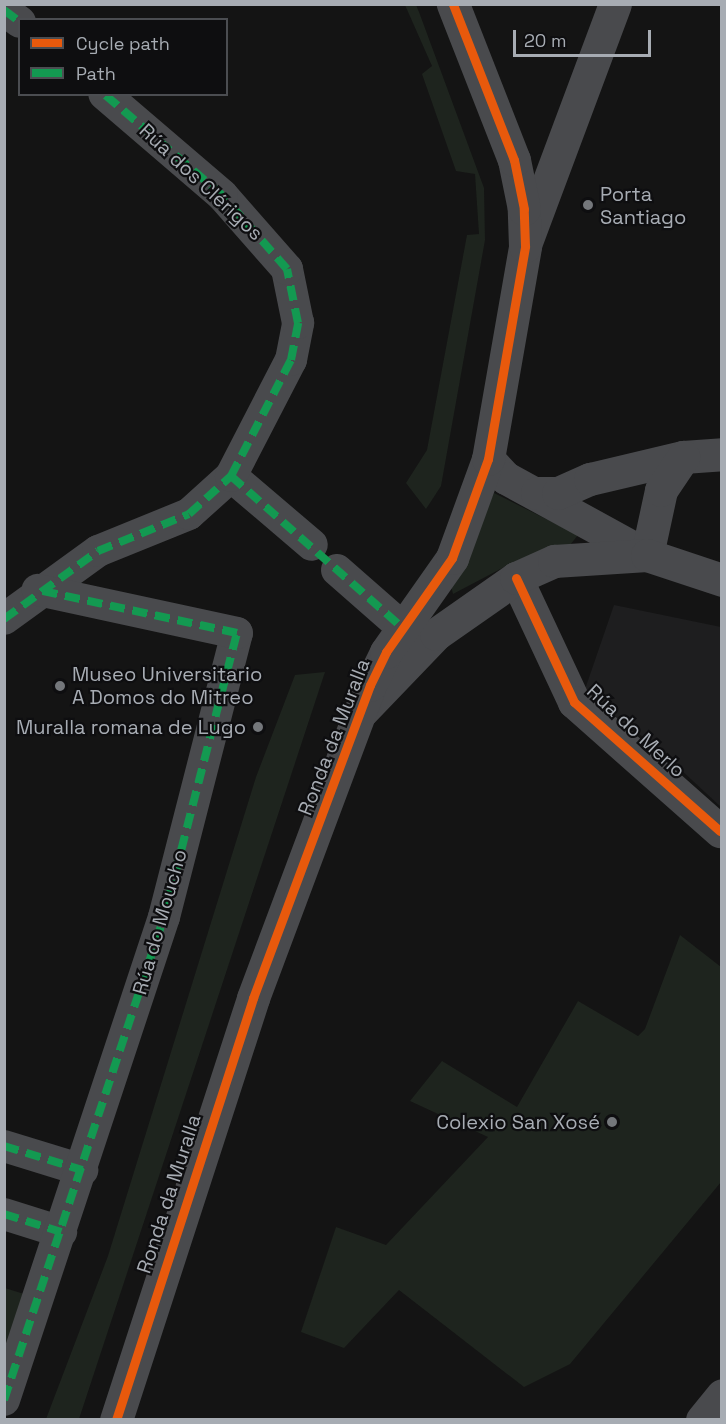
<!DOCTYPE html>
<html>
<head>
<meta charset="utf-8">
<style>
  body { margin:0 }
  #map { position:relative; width:726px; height:1424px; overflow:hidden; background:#141414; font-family:"Space Grotesk",sans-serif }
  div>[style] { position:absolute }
  .built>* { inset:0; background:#1e1e1f }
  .green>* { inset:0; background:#1e241e }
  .pedestrian>* { height:32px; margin:-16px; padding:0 16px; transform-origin:16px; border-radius:16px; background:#494a4d }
  .minor>* { height:33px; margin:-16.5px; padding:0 16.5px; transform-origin:16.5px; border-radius:16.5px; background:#494a4d }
  .tertiary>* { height:33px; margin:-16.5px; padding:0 16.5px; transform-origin:16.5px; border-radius:16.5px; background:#494a4d }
  .quiet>* { height:8px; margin-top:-4px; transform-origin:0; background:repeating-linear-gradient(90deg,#139951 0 15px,transparent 0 23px) }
  .cycleway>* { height:9px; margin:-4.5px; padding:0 4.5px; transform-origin:4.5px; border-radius:4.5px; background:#e8590c }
  .dots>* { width:16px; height:16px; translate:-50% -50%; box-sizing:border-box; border:3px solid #0e0e10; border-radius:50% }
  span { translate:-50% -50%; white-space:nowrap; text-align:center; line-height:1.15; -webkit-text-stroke:4.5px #0e0e10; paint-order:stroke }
  .street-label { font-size:20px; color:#a7acb3 }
  .poi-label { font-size:20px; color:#a7acb3 }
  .left { translate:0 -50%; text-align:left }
  .right { translate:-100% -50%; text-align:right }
  .frame { position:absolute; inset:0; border:6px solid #a7acb3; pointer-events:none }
  .legend { position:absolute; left:18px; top:18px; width:210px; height:78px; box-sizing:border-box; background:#0e0e10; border:2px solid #4b4d51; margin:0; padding:8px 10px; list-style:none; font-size:18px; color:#a7acb3 }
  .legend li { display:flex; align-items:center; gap:12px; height:30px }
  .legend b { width:30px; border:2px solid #4b4d51 }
  .scale { position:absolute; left:513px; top:30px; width:138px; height:27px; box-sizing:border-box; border:3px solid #a7acb3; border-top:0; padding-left:8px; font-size:18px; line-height:21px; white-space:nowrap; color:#a7acb3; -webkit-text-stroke:4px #0e0e10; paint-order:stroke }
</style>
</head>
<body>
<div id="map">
  <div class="built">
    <i style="clip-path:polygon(614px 605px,721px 627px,721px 807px,652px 743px,583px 695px)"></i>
  </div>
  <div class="green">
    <i style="clip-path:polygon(405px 5px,416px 5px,419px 12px,484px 188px,485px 240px,441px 486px,426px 509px,406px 483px,427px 450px,467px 235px,479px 234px,475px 174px,456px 171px,422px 74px,432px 66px)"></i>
    <i style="clip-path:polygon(494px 493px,578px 535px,570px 545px,512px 563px,453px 594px,451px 586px)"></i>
    <i style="clip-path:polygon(325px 672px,79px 1419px,46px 1419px,108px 1256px,256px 777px,295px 675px)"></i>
    <i style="clip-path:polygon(680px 935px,721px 967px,721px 1182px,570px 1364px,524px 1387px,399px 1290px,344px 1348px,301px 1332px,336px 1227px,386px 1245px,488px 1137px,410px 1101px,442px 1061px,517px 1107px,578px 1001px,638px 1036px,645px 1029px)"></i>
    <i style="clip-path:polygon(5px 1288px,24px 1294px,5px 1346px)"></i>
  </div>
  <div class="pedestrian">
    <i style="left:4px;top:10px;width:20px;rotate:37deg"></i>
    <i style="left:231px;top:476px;width:106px;rotate:40.4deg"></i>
    <i style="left:337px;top:570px;width:88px;rotate:41.3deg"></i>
    <i style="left:4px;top:619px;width:116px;rotate:-35.9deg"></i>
    <i style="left:98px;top:551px;width:98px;rotate:-22.1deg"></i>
    <i style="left:189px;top:514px;width:57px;rotate:-42.1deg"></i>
    <i style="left:231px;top:476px;width:131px;rotate:-62.7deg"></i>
    <i style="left:291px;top:360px;width:38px;rotate:-79deg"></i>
    <i style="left:298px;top:323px;width:55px;rotate:-101.5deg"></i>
    <i style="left:287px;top:269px;width:98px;rotate:-131.3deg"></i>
    <i style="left:222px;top:195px;width:155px;rotate:-139.4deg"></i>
    <i style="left:4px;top:1146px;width:82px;rotate:17.1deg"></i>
    <i style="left:4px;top:1214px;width:60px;rotate:17.5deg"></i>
    <i style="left:4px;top:1400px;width:509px;rotate:-71.67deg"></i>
    <i style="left:164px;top:917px;width:293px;rotate:-75.6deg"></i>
    <i style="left:237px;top:633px;width:204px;rotate:-167.8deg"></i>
  </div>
  <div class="minor">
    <i style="left:526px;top:242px;width:254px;rotate:-69.5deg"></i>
    <i style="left:488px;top:459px;width:26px;rotate:47deg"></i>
    <i style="left:506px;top:478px;width:158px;rotate:28.7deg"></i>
    <i style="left:537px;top:493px;width:21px"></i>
    <i style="left:558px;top:493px;width:35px;rotate:-24deg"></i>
    <i style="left:590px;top:479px;width:96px;rotate:-13.3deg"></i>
    <i style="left:683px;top:457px;width:39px;rotate:-4deg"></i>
    <i style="left:647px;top:555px;width:66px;rotate:-77.8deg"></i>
    <i style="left:661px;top:490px;width:40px;rotate:-56deg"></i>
    <i style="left:516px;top:578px;width:137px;rotate:64.9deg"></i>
    <i style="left:574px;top:702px;width:195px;rotate:41.5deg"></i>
    <i style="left:362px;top:711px;width:107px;rotate:-46.1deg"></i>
    <i style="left:436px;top:634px;width:98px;rotate:-35deg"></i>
    <i style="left:516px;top:578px;width:42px;rotate:-24.1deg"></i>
    <i style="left:554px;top:561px;width:93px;rotate:-3.7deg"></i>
    <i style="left:702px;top:1420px;width:32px;rotate:-51deg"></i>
  </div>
  <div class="tertiary">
    <i style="left:647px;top:555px;width:79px;rotate:18.4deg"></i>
    <i style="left:116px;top:1420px;width:444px;rotate:-72deg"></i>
    <i style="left:253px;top:998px;width:334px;rotate:-69.5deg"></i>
    <i style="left:370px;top:685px;width:37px;rotate:-64deg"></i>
    <i style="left:386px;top:652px;width:115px;rotate:-54.9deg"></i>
    <i style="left:452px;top:558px;width:105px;rotate:-70deg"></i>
    <i style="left:488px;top:459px;width:216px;rotate:-80.1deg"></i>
    <i style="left:525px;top:246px;width:37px;rotate:-92deg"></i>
    <i style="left:524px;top:209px;width:50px;rotate:-101.5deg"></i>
    <i style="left:514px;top:160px;width:168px;rotate:-111.4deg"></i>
  </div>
  <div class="quiet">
    <i style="left:4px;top:10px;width:20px;rotate:37deg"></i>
    <i style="left:231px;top:476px;width:230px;rotate:41.5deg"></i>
    <i style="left:4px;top:619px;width:116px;rotate:-35.9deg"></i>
    <i style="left:98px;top:551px;width:98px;rotate:-22.1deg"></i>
    <i style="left:189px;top:514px;width:57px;rotate:-42.1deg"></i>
    <i style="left:231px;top:476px;width:131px;rotate:-62.7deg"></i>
    <i style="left:291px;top:360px;width:38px;rotate:-79deg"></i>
    <i style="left:298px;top:323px;width:55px;rotate:-101.5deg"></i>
    <i style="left:287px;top:269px;width:98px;rotate:-131.3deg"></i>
    <i style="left:222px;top:195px;width:155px;rotate:-139.4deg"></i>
    <i style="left:4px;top:1146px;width:82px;rotate:17.1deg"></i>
    <i style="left:4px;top:1214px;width:60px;rotate:17.5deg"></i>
    <i style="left:4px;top:1400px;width:509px;rotate:-71.67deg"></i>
    <i style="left:164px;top:917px;width:293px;rotate:-75.6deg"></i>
    <i style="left:237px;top:633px;width:204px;rotate:-167.8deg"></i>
  </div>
  <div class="cycleway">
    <i style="left:516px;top:578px;width:137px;rotate:64.9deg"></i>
    <i style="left:574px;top:702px;width:195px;rotate:41.5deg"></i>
    <i style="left:116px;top:1420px;width:444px;rotate:-72deg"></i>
    <i style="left:253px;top:998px;width:334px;rotate:-69.5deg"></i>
    <i style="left:370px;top:685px;width:37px;rotate:-64deg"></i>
    <i style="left:386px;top:652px;width:115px;rotate:-54.9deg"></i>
    <i style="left:452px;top:558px;width:105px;rotate:-70deg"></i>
    <i style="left:488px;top:459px;width:216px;rotate:-80.1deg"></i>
    <i style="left:525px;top:246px;width:37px;rotate:-92deg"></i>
    <i style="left:524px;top:209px;width:50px;rotate:-101.5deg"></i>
    <i style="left:514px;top:160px;width:168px;rotate:-111.4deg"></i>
  </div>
  <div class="dots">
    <i style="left:588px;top:205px;background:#74777b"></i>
    <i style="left:60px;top:686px;background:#74777b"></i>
    <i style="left:258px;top:727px;background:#74777b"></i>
    <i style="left:612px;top:1122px;background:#74777b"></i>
  </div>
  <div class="street-label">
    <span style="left:201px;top:182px;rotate:43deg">Rúa dos Clérigos</span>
    <span style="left:636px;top:731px;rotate:43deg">Rúa do Merlo</span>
    <span style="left:334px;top:737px;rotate:-69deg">Ronda da Muralla</span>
    <span style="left:160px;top:922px;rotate:-74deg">Rúa do Moucho</span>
    <span style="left:169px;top:1194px;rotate:-72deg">Ronda da Muralla</span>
  </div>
  <div class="poi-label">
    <span class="left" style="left:600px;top:206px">Porta<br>Santiago</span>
    <span class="left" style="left:72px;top:686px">Museo Universitario<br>A Domos do Mitreo</span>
    <span class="right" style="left:246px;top:727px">Muralla romana de Lugo</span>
    <span class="right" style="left:600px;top:1122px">Colexio San Xosé</span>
  </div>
  <div class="frame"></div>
  <ul class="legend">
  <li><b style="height:8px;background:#e8590c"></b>Cycle path</li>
  <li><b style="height:8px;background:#139951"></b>Path</li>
  </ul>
  <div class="scale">20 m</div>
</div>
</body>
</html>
